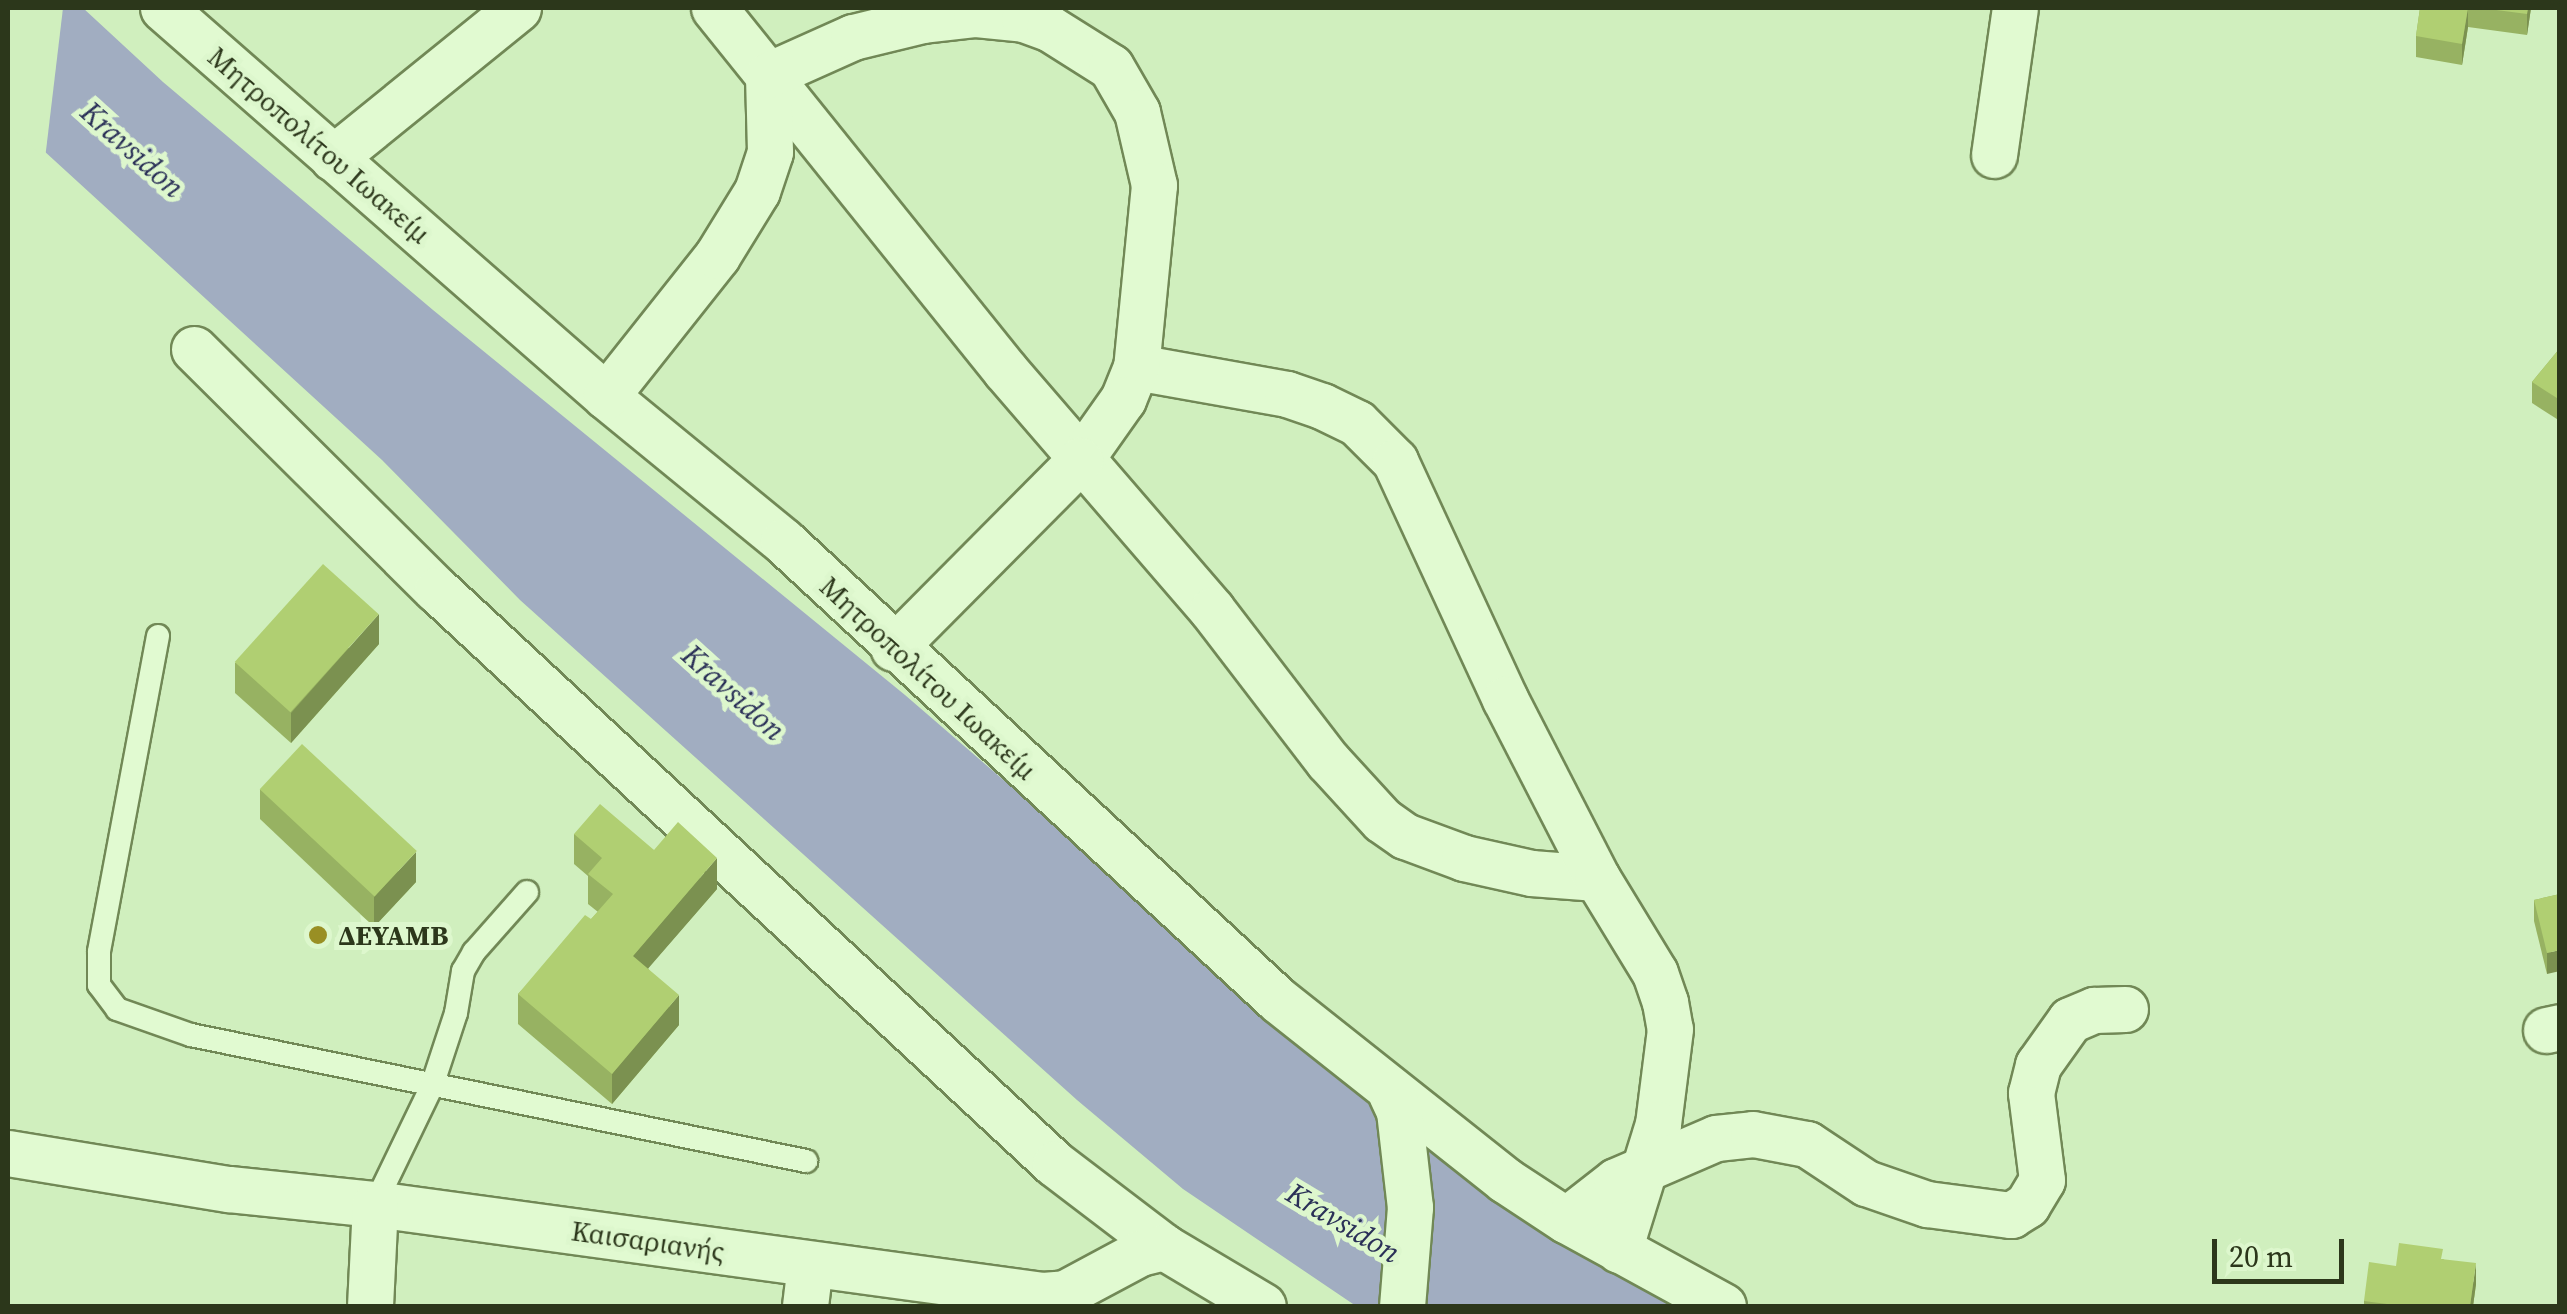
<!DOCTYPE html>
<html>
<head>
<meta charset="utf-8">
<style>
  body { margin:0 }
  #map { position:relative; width:2567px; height:1314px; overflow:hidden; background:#d0efbe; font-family:"Source Serif 4",serif }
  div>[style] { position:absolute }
  .water>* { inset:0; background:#a1adc1 }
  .pier>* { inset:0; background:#d0efbe }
  .roads { filter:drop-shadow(2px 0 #718856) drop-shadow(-2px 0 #718856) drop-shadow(0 2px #718856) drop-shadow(0 -2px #718856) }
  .service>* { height:22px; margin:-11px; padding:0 11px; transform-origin:11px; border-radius:11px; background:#e1fad1 }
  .minor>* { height:45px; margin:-22.5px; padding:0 22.5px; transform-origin:22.5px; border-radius:22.5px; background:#e1fad1 }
  .wall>* { inset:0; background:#97b262 }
  .shaded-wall>* { inset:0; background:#7b9150 }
  .building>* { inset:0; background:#b0cf72; transform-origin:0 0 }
  .dots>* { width:28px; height:28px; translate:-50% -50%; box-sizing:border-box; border:5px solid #ddf7cd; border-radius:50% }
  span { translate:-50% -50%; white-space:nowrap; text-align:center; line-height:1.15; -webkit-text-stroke:10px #ddf7cd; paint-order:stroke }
  .street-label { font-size:28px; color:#2c371b }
  .poi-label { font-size:28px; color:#2c371b; font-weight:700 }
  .left { translate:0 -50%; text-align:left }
  .water-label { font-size:30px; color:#2a3057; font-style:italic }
  .frame { position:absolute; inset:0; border:10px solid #2c371b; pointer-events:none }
  .scale { position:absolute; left:2212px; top:1239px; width:132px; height:45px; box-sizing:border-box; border:5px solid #2c371b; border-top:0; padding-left:12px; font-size:30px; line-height:35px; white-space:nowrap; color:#2c371b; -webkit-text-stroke:8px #ddf7cd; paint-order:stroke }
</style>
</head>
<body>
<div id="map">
  <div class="water">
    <i style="clip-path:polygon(8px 8px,83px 8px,163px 82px,433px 310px,905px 695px,1386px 1110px,1700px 1306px,1356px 1306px,1183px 1189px,1077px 1100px,520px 600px,382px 460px,8px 118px)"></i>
  </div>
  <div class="pier">
    <i style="clip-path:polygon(8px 8px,63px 8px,45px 159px,8px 124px)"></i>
  </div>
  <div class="roads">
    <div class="service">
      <i style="left:158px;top:636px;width:321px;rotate:100.6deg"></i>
      <i style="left:99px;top:952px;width:33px;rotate:90deg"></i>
      <i style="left:99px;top:985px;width:30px;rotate:53deg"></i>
      <i style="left:117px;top:1009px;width:78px;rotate:19.4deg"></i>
      <i style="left:191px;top:1035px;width:628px;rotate:11.58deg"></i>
      <i style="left:375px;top:1204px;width:131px;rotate:-64.2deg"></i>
      <i style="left:432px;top:1086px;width:77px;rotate:-71.8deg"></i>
      <i style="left:456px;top:1013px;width:43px;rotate:-80.5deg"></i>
      <i style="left:463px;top:971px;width:22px;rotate:-60deg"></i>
      <i style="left:474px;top:952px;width:80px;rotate:-48.5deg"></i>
    </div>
    <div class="minor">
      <i style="left:163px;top:8px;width:589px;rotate:41.21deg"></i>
      <i style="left:606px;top:396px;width:229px;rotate:39.3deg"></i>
      <i style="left:783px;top:541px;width:675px;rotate:42.84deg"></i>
      <i style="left:1278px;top:1000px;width:290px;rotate:38.4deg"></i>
      <i style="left:1505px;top:1180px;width:73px;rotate:33.3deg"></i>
      <i style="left:1566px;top:1220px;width:179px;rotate:28.7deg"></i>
      <i style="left:714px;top:8px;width:464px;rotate:51.2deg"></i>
      <i style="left:1005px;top:370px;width:317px;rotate:49.2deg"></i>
      <i style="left:1212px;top:610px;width:190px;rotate:52.5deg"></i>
      <i style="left:1328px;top:761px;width:80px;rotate:47.5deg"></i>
      <i style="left:1382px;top:820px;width:28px;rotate:35deg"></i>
      <i style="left:1405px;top:836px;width:63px;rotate:20.4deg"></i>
      <i style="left:1464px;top:858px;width:69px;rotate:12.6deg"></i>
      <i style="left:1531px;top:873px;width:66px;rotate:4.3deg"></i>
      <i style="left:1994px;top:155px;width:148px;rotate:-81.9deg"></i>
      <i style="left:333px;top:158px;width:238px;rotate:-39deg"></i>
      <i style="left:194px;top:349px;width:342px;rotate:44.8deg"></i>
      <i style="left:437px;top:590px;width:843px;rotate:42.89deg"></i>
      <i style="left:1055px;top:1164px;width:137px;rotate:37.3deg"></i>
      <i style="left:1136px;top:367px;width:153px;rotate:10.1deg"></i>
      <i style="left:1287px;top:394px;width:37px;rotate:19deg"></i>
      <i style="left:1322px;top:406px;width:39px;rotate:26deg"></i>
      <i style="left:1357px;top:423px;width:54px;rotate:45deg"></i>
      <i style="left:1395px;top:461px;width:262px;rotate:65.2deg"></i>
      <i style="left:1505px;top:699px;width:201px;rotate:62.8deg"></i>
      <i style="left:1597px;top:878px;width:111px;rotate:58.6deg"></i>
      <i style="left:1655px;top:973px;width:31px;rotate:71deg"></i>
      <i style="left:1665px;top:1002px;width:27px;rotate:80deg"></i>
      <i style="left:1670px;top:1029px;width:96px;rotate:97.2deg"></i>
      <i style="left:1658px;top:1124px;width:132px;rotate:107.2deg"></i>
      <i style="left:606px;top:396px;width:179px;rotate:-51.6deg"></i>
      <i style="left:717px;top:256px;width:76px;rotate:-58.4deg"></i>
      <i style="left:757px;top:191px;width:41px;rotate:-71.6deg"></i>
      <i style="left:770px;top:152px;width:77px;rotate:-91.5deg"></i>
      <i style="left:768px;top:75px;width:93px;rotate:-24.1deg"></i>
      <i style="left:853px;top:37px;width:72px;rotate:-13.7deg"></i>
      <i style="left:923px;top:20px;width:53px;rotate:-6.5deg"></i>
      <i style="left:976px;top:14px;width:48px;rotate:5.9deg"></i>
      <i style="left:1024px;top:19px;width:27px;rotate:20deg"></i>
      <i style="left:1049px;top:28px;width:73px;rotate:32.2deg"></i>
      <i style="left:1111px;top:67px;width:52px;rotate:60deg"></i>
      <i style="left:1137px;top:112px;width:75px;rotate:76.9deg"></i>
      <i style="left:1154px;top:185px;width:183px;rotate:95.6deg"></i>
      <i style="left:1136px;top:367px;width:35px;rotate:112deg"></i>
      <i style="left:1123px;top:399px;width:75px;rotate:125.2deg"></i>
      <i style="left:1080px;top:460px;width:265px;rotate:134.8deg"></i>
      <i style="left:2546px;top:1030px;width:14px;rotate:-12deg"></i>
      <i style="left:1391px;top:1094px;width:19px;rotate:65deg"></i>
      <i style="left:1399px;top:1111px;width:97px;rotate:83.5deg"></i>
      <i style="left:1410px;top:1207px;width:99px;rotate:94.6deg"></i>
      <i style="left:8px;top:1153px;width:224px;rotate:9.3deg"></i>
      <i style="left:229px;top:1189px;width:147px;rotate:5.9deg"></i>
      <i style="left:375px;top:1204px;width:674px;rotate:7.76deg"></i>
      <i style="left:1043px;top:1295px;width:22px;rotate:-5deg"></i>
      <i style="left:1065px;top:1293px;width:85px;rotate:-28.1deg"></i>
      <i style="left:1140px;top:1253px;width:25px;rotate:-14deg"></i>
      <i style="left:1164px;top:1247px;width:115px;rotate:30.8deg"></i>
      <i style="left:1566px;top:1220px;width:63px;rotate:-38deg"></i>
      <i style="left:1616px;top:1181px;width:109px;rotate:-23.3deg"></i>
      <i style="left:1716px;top:1138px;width:37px;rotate:-6deg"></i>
      <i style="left:1753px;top:1134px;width:55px;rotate:10.5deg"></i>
      <i style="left:1807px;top:1144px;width:71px;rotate:33.5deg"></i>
      <i style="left:1866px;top:1183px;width:65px;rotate:19deg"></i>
      <i style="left:1927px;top:1204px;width:85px;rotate:7.5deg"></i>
      <i style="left:2011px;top:1215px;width:19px;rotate:-32deg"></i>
      <i style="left:2027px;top:1205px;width:29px;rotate:-59deg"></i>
      <i style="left:2042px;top:1180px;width:88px;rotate:-97.2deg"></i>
      <i style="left:2031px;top:1093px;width:29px;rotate:-76deg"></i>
      <i style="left:2038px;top:1065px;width:55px;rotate:-54.6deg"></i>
      <i style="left:2070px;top:1020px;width:26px;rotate:-23deg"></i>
      <i style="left:2094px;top:1010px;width:31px;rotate:-2deg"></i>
      <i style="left:370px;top:1306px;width:102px;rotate:-87.2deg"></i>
      <i style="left:805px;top:1306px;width:42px;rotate:-83.2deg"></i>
    </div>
  </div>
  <div class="wall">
    <i style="clip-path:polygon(2420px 8px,2531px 8px,2527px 35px,2468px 27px,2462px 65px,2416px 57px,2416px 36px)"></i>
    <i style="clip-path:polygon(2560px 348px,2560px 421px,2532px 403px,2532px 382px)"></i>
    <i style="clip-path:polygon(379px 644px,291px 743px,235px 693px,235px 663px)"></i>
    <i style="clip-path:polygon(260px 789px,416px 882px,374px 927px,260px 819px)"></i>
    <i style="clip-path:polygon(574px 834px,654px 850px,717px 889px,648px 968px,679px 1025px,612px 1104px,518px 1024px,518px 994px,598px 912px,588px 904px,588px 876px,574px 864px)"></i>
    <i style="clip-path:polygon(2560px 894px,2547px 974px,2534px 921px,2534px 900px)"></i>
    <i style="clip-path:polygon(2443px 1259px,2476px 1284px,2473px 1306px,2364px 1306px,2364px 1301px,2396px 1266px)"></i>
  </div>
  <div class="shaded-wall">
    <i style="clip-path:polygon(2468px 8px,2468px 27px,2462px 65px,2462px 44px)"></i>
    <i style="clip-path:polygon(2528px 8px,2531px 8px,2527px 35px,2527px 14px)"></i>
    <i style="clip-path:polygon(379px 614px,379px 644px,291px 743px,291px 713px)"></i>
    <i style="clip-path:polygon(416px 852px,416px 882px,374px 927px,374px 897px)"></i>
    <i style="clip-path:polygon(717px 858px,717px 889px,633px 986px,633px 956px)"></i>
    <i style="clip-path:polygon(2560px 950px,2560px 971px,2547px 974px,2547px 953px)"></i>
    <i style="clip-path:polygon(679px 995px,679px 1025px,612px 1104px,612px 1074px)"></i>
    <i style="clip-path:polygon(2476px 1263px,2476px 1284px,2473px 1306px,2470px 1306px)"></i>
  </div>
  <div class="building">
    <i style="clip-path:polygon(2420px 8px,2468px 8px,2462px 44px,2416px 36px)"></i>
    <i style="clip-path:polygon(2481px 8px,2528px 8px,2527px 14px)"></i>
    <i style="clip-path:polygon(2560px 348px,2560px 400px,2532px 382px)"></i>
    <i style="left:323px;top:564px;width:75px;height:132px;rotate:42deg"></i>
    <i style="left:302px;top:744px;width:157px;height:62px;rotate:43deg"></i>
    <i style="clip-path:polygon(600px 804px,654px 850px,678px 822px,717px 858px,633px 956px,679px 995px,612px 1074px,518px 994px,585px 915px,591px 919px,613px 894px,588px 874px,602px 858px,574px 834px)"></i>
    <i style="clip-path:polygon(2560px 894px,2560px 950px,2547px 953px,2534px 900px)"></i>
    <i style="clip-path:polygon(2399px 1243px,2443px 1249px,2441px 1259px,2476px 1263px,2470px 1306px,2387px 1306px,2387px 1304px,2364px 1301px,2369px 1262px,2396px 1266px)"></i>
  </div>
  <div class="dots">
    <i style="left:318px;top:935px;background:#998f24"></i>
  </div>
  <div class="street-label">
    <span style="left:319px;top:145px;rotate:41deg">Μητροπολίτου Ιωακείμ</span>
    <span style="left:928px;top:678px;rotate:43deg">Μητροπολίτου Ιωακείμ</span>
    <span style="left:648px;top:1241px;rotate:8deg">Καισαριανής</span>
  </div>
  <div class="poi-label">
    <span class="left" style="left:338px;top:935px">ΔΕΥΑΜΒ</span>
  </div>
  <div class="water-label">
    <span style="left:132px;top:150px;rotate:42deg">Kravsidon</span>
    <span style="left:733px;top:693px;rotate:42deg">Kravsidon</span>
    <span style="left:1343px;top:1223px;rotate:31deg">Kravsidon</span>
  </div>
  <div class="frame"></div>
  <div class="scale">20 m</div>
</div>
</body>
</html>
